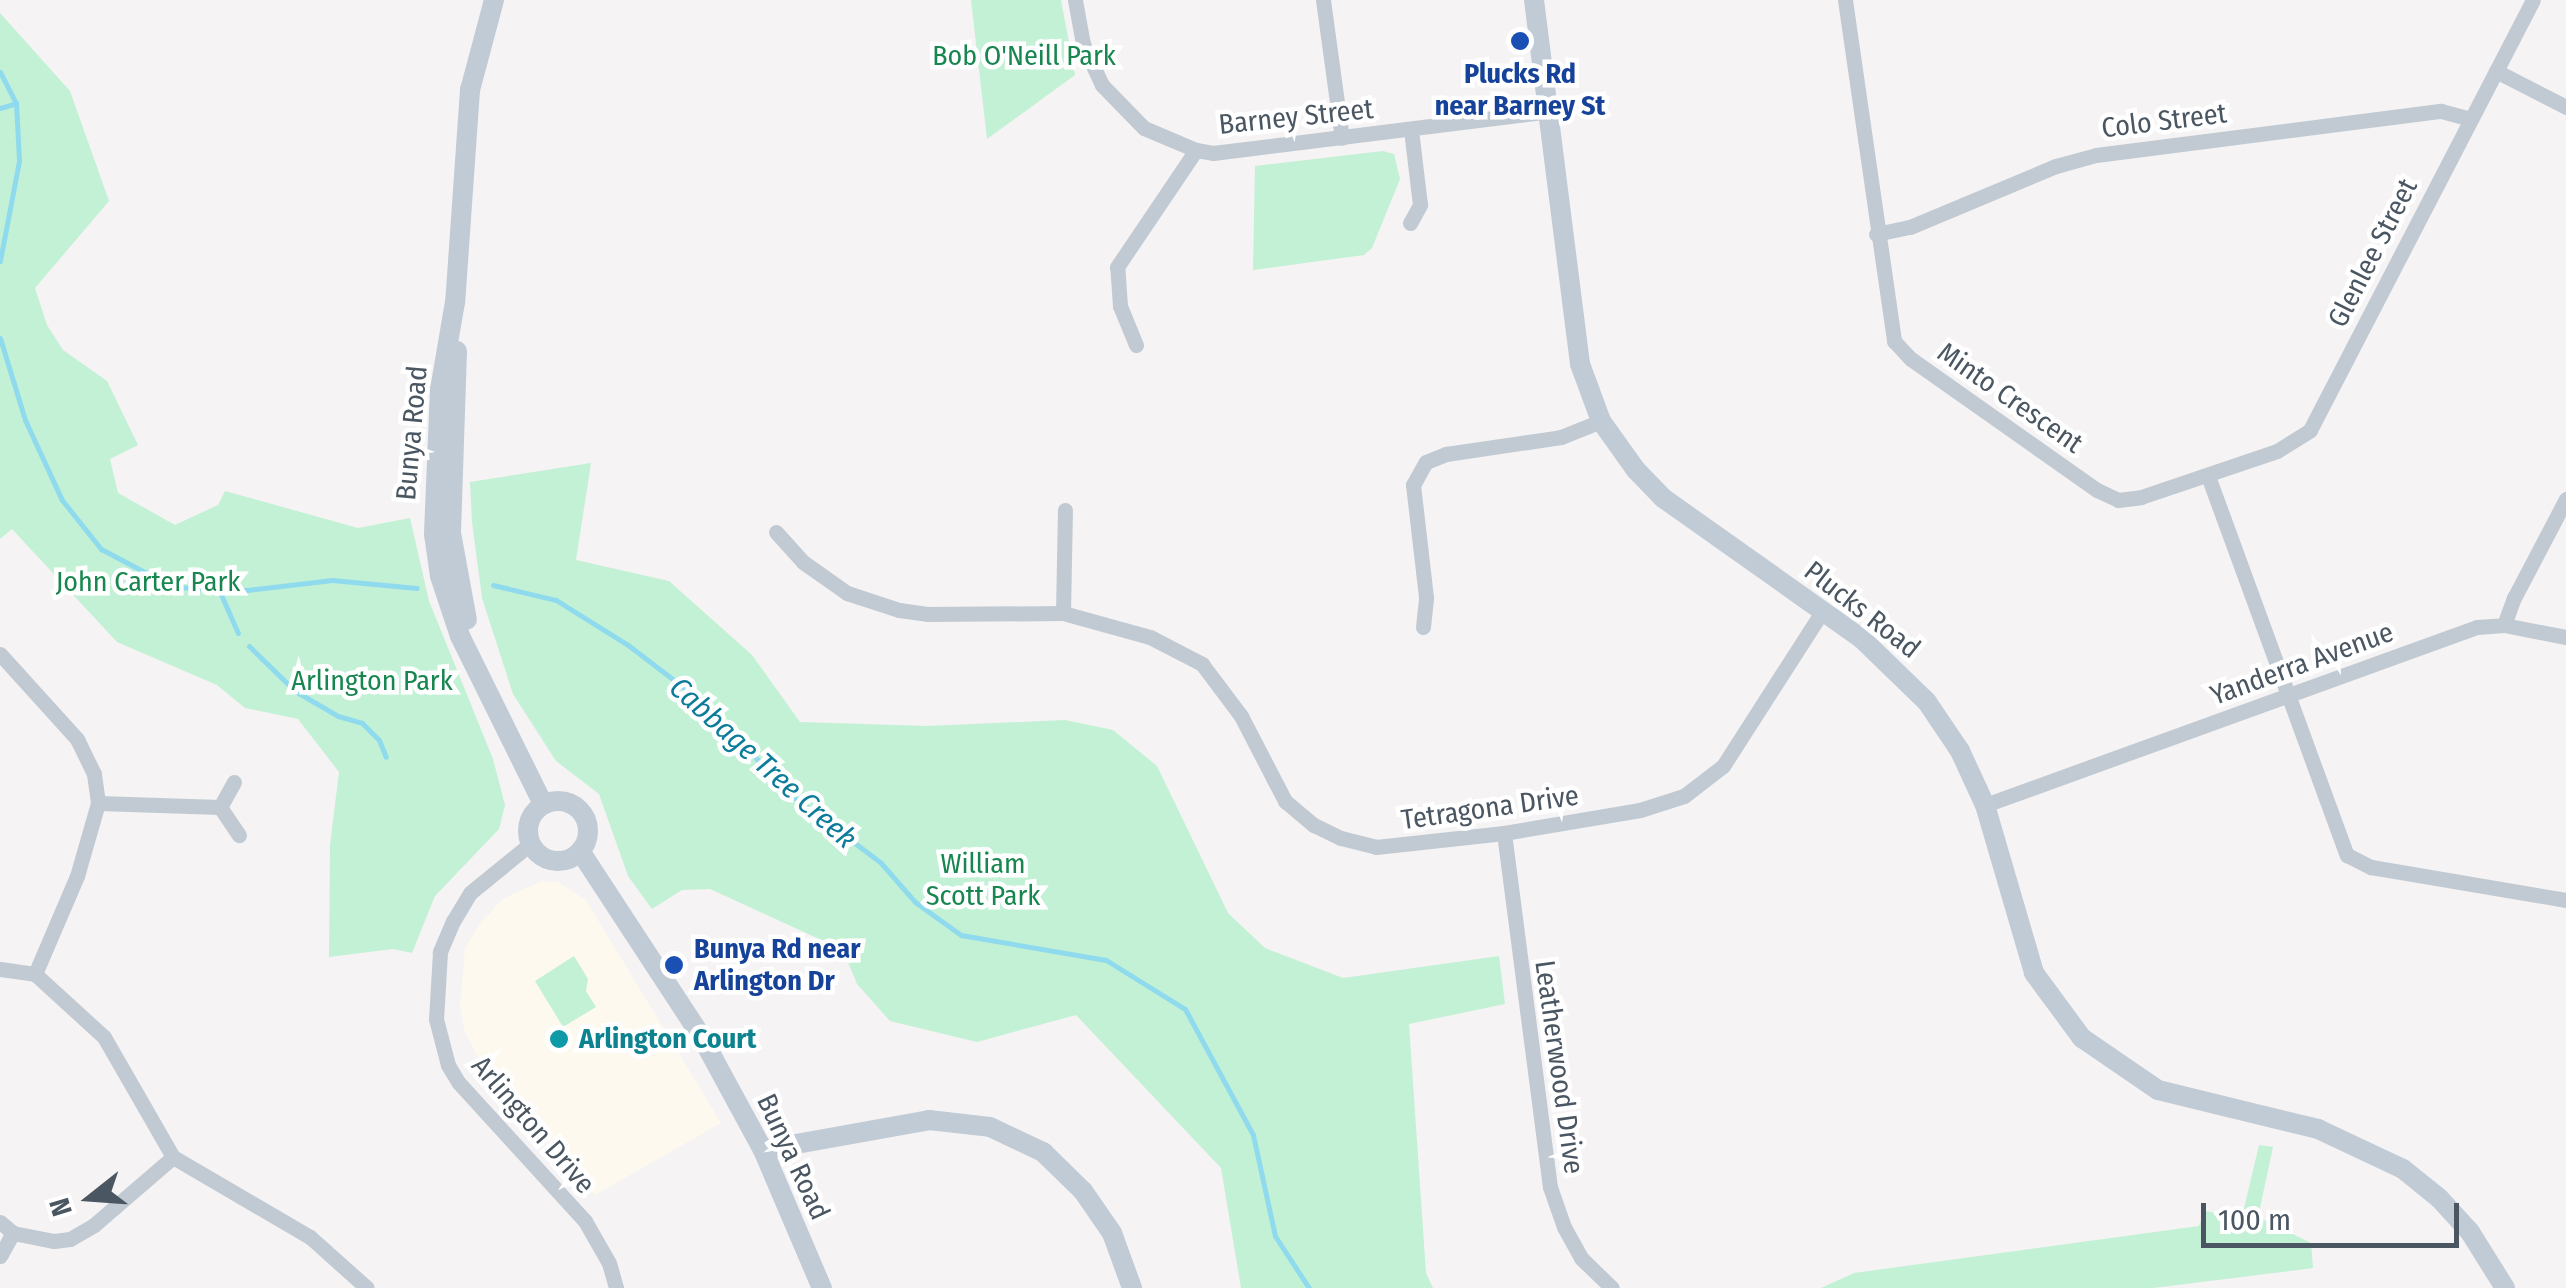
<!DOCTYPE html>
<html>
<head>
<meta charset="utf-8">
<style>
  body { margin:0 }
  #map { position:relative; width:2566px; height:1288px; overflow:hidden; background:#f5f3f3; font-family:"Fira Sans Condensed",sans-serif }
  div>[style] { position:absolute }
  .commercial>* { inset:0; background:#fdf9ef }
  .green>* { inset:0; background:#c3f1d5 }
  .stream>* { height:5px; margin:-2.5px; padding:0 2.5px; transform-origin:2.5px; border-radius:2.5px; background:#90daee }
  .street>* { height:15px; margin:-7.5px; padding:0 7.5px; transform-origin:7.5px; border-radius:7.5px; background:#c1cad2 }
  .secondary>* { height:20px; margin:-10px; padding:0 10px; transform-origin:10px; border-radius:10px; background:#c1cbd6 }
  .secondary>.ring { margin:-10px; padding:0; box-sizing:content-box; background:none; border:20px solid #c1cbd6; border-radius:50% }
  .dots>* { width:28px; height:28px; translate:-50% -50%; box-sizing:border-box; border:5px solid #fff; border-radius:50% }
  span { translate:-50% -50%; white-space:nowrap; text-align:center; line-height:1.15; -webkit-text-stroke:9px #fff; paint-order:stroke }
  .park-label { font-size:28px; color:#17864f }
  .transit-label { font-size:28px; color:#164399; font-weight:700 }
  .left { translate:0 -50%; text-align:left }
  .street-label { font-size:28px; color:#4a5661 }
  .culture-label { font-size:28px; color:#0d838f; font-weight:700 }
  .water-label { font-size:30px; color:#0c7c9b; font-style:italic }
  .north { position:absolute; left:40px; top:1148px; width:100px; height:100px; -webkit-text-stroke:8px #fff; paint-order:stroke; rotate:253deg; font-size:28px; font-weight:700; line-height:40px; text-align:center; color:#4a5661 }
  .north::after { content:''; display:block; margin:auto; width:35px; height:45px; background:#4a5661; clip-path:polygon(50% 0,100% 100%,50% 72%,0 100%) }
  .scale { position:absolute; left:2201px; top:1203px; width:258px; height:45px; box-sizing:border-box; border:5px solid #4a5661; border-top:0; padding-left:12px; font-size:30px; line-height:35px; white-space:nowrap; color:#4a5661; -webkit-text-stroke:8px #fff; paint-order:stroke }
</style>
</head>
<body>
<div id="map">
  <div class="commercial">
    <i style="clip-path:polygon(542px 881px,558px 882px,586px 900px,721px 1123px,595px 1195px,485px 1070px,465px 1033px,460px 1006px,465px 948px,480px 923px,504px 898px)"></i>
  </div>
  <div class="green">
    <i style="clip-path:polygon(971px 0,1061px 0,1075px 75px,987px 139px)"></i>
    <i style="clip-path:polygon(0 13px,70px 91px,109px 201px,35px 288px,47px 325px,63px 350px,107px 381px,138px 445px,110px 459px,118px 493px,175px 525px,218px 505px,225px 491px,358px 528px,410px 518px,429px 601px,493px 759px,505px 805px,499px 829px,435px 896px,412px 953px,393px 949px,329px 957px,330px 845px,339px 772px,298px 719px,245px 708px,217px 685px,117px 642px,12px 529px,0 539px)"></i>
    <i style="clip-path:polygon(1383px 151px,1394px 154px,1400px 179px,1372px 248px,1364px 255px,1253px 270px,1255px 166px)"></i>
    <i style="clip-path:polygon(591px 463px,576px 560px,669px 581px,752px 655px,800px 722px,927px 726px,1065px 720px,1113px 730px,1157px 766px,1228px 913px,1265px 948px,1343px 978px,1499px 956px,1505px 1004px,1409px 1024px,1426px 1273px,1433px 1288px,1241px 1288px,1221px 1168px,1076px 1015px,977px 1042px,890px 1021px,857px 984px,843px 950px,710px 889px,682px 890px,652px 909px,628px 876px,599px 794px,556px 761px,513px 694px,482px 598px,472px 522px,470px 482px)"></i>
    <i style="clip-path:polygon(574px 956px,588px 979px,586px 991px,596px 1007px,563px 1027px,535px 981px)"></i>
    <i style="clip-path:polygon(2259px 1145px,2273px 1147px,2258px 1217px,2311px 1243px,2313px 1268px,2153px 1288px,1821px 1288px,1854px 1273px,2199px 1226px,2205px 1211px,2242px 1217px)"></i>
  </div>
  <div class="stream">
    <i style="left:0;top:72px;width:35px;rotate:63deg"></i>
    <i style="left:16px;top:103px;width:58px;rotate:87deg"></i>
    <i style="left:19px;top:161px;width:102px;rotate:100.8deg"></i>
    <i style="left:0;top:108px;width:17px;rotate:-17deg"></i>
    <i style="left:0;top:338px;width:86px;rotate:73deg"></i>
    <i style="left:25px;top:420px;width:88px;rotate:65.2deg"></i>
    <i style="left:62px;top:500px;width:63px;rotate:51.5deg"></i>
    <i style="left:101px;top:549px;width:81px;rotate:27.8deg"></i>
    <i style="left:173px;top:587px;width:74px;rotate:2.3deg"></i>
    <i style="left:247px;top:590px;width:86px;rotate:-6.7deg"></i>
    <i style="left:332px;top:580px;width:85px;rotate:5.4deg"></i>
    <i style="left:493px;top:585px;width:65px;rotate:13.4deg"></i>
    <i style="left:556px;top:600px;width:85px;rotate:32deg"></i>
    <i style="left:628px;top:645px;width:112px;rotate:37.4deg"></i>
    <i style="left:717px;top:713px;width:99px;rotate:49.1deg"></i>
    <i style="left:782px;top:788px;width:124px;rotate:37.1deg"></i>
    <i style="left:881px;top:863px;width:52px;rotate:48.9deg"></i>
    <i style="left:915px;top:902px;width:57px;rotate:35.7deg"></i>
    <i style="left:961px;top:935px;width:147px;rotate:9.8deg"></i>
    <i style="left:1106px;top:960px;width:93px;rotate:31.8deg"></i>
    <i style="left:1185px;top:1009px;width:143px;rotate:61.6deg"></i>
    <i style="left:1253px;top:1135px;width:103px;rotate:77.7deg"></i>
    <i style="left:1275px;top:1236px;width:62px;rotate:56.8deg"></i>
    <i style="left:219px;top:590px;width:47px;rotate:66.2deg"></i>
    <i style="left:249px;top:646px;width:64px;rotate:44.4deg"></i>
    <i style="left:295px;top:691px;width:50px;rotate:30.2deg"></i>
    <i style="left:338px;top:716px;width:25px;rotate:16deg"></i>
    <i style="left:362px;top:723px;width:24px;rotate:45deg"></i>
    <i style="left:379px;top:740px;width:18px;rotate:68deg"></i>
  </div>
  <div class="street">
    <i style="left:1075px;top:0;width:45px;rotate:79.7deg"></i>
    <i style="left:1083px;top:44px;width:45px;rotate:65.1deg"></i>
    <i style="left:1102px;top:85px;width:60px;rotate:45.7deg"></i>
    <i style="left:1144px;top:128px;width:56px;rotate:22.9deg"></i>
    <i style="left:1196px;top:150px;width:17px;rotate:10deg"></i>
    <i style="left:1213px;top:153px;width:338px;rotate:-7.1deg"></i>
    <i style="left:1323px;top:0;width:139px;rotate:82.2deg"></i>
    <i style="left:1845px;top:0;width:345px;rotate:81.8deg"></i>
    <i style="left:1894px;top:341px;width:25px;rotate:47deg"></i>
    <i style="left:1911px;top:359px;width:228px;rotate:35.2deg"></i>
    <i style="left:2097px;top:490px;width:23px;rotate:25deg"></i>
    <i style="left:2118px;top:500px;width:23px;rotate:-7deg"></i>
    <i style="left:2141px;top:497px;width:144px;rotate:-18.7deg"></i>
    <i style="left:2277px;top:451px;width:39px;rotate:-32deg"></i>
    <i style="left:2310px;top:430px;width:484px;rotate:-62.6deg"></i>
    <i style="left:2496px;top:71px;width:79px;rotate:27.2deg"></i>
    <i style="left:1410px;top:223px;width:21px;rotate:-61deg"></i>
    <i style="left:1420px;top:205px;width:76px;rotate:-96.8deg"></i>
    <i style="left:1876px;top:234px;width:35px;rotate:-12deg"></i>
    <i style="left:1910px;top:227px;width:158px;rotate:-22.7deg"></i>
    <i style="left:2056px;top:166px;width:41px;rotate:-15.4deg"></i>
    <i style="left:2096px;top:155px;width:348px;rotate:-7.3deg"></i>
    <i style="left:2441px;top:111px;width:31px;rotate:15deg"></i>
    <i style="left:1136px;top:345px;width:42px;rotate:-112.3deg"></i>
    <i style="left:1120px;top:306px;width:39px;rotate:-94deg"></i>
    <i style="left:1117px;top:267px;width:141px;rotate:-56deg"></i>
    <i style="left:2208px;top:476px;width:404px;rotate:69.9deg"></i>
    <i style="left:2347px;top:855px;width:27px;rotate:27deg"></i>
    <i style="left:2371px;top:867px;width:198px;rotate:9.6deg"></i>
    <i style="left:776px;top:532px;width:40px;rotate:48deg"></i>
    <i style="left:803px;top:562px;width:54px;rotate:35.2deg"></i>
    <i style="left:847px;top:593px;width:55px;rotate:18.1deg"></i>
    <i style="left:899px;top:610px;width:28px;rotate:8deg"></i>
    <i style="left:927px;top:614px;width:136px;rotate:-0.4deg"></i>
    <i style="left:1063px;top:613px;width:90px;rotate:15.4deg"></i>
    <i style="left:1150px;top:637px;width:59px;rotate:27.4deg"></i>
    <i style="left:1202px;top:664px;width:65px;rotate:53.1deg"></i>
    <i style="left:1241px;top:716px;width:96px;rotate:62.6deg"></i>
    <i style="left:1285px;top:801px;width:38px;rotate:40deg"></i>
    <i style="left:1314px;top:825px;width:30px;rotate:26deg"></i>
    <i style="left:1341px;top:838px;width:36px;rotate:14deg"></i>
    <i style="left:1376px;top:847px;width:129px;rotate:-6.2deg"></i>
    <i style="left:1504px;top:833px;width:138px;rotate:-9.6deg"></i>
    <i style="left:1640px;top:810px;width:46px;rotate:-17.7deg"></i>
    <i style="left:1684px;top:796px;width:49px;rotate:-37.6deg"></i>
    <i style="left:1723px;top:766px;width:183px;rotate:-57.3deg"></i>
    <i style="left:1063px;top:613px;width:103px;rotate:-88.9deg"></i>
    <i style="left:2504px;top:625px;width:29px;rotate:-70deg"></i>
    <i style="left:2514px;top:598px;width:112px;rotate:-62.3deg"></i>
    <i style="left:1423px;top:627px;width:30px;rotate:-84deg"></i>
    <i style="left:1426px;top:597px;width:113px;rotate:-96.6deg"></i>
    <i style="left:1413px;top:485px;width:26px;rotate:-61deg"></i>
    <i style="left:1426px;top:462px;width:22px;rotate:-22deg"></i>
    <i style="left:1446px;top:454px;width:116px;rotate:-8.4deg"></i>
    <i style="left:1561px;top:437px;width:43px;rotate:-21.8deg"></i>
    <i style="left:0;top:654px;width:115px;rotate:47.8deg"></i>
    <i style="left:77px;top:739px;width:39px;rotate:64deg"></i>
    <i style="left:94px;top:774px;width:29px;rotate:82deg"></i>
    <i style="left:98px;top:803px;width:76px;rotate:106deg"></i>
    <i style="left:77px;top:876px;width:107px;rotate:113.2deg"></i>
    <i style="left:234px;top:782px;width:29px;rotate:119deg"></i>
    <i style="left:220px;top:807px;width:34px;rotate:56deg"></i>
    <i style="left:98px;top:803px;width:122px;rotate:1.9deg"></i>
    <i style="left:1985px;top:805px;width:523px;rotate:-19.89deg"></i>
    <i style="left:2477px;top:627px;width:27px;rotate:-4deg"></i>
    <i style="left:2504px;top:625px;width:63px;rotate:11deg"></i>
    <i style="left:1504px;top:833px;width:357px;rotate:82.6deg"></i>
    <i style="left:1550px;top:1187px;width:42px;rotate:70.7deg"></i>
    <i style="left:1564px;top:1227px;width:35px;rotate:61deg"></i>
    <i style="left:1581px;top:1258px;width:43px;rotate:44.1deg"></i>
    <i style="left:530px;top:844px;width:77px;rotate:140.8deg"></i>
    <i style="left:470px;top:893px;width:33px;rotate:121deg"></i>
    <i style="left:453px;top:921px;width:34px;rotate:113deg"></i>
    <i style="left:440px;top:952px;width:67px;rotate:93.4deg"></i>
    <i style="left:436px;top:1019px;width:48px;rotate:75.4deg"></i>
    <i style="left:448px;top:1065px;width:21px;rotate:59deg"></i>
    <i style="left:459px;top:1083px;width:187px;rotate:47.6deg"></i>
    <i style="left:585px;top:1221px;width:48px;rotate:60.3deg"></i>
    <i style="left:609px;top:1263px;width:26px;rotate:74deg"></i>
    <i style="left:0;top:969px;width:35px;rotate:8deg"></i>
    <i style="left:35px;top:974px;width:93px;rotate:42.4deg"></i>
    <i style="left:104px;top:1037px;width:138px;rotate:60.1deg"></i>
    <i style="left:173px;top:1157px;width:159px;rotate:30.3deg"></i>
    <i style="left:310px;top:1237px;width:76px;rotate:41.8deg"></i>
    <i style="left:0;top:1222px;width:17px;rotate:40deg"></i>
    <i style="left:13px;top:1233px;width:42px;rotate:11deg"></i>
    <i style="left:54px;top:1241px;width:16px;rotate:-7deg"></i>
    <i style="left:70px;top:1239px;width:28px;rotate:-30deg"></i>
    <i style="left:94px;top:1225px;width:104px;rotate:-40.7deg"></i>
    <i style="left:0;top:1256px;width:26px;rotate:-61deg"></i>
  </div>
  <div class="secondary">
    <i style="left:494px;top:0;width:93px;rotate:104.9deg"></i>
    <i style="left:470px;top:90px;width:213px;rotate:94deg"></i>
    <i style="left:455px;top:302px;width:89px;rotate:99.7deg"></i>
    <i style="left:440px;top:390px;width:144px;rotate:92.4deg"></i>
    <i style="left:434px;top:534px;width:42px;rotate:81.9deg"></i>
    <i style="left:440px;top:576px;width:63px;rotate:71.6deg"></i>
    <i style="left:460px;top:636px;width:187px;rotate:63.7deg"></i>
    <i style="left:1534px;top:0;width:367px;rotate:82.8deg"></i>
    <i style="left:1580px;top:364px;width:61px;rotate:69.8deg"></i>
    <i style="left:1601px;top:421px;width:60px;rotate:54.5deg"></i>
    <i style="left:1636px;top:470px;width:39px;rotate:46deg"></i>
    <i style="left:1663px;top:498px;width:242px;rotate:35.3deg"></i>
    <i style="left:1861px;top:638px;width:92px;rotate:44.1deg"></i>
    <i style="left:1927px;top:702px;width:59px;rotate:56deg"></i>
    <i style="left:1960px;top:751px;width:60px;rotate:65.2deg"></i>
    <i style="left:1985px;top:805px;width:175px;rotate:73.7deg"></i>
    <i style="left:2034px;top:973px;width:81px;rotate:53.6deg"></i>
    <i style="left:2082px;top:1038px;width:92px;rotate:34.4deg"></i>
    <i style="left:2158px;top:1090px;width:165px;rotate:13.7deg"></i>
    <i style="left:2318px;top:1129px;width:94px;rotate:25.2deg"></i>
    <i style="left:2403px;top:1169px;width:46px;rotate:38.9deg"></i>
    <i style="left:2439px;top:1198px;width:46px;rotate:47.6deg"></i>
    <i style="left:2470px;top:1232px;width:66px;rotate:58deg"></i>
    <i style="left:457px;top:351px;width:182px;rotate:91.9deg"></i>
    <i style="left:451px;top:533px;width:88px;rotate:79.6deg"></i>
    <i class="ring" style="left:528px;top:801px;width:40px;height:40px"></i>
    <i style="left:580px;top:851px;width:221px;rotate:56.8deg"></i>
    <i style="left:701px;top:1036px;width:130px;rotate:61.5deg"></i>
    <i style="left:763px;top:1150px;width:150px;rotate:66.9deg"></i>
    <i style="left:763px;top:1150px;width:169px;rotate:-10.2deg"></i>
    <i style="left:929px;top:1120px;width:61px;rotate:6.5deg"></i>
    <i style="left:990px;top:1127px;width:59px;rotate:25.3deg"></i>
    <i style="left:1043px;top:1152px;width:56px;rotate:44.3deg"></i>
    <i style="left:1083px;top:1191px;width:51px;rotate:55.4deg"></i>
    <i style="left:1112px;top:1233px;width:59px;rotate:70deg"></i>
  </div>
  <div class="dots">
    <i style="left:1520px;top:41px;background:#1a4fb4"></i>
    <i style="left:674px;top:965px;background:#1a4fb4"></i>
    <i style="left:559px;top:1039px;background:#0f9aa8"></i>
  </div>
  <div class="park-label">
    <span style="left:1024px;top:56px">Bob O'Neill Park</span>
    <span style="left:148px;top:582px">John Carter Park</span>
    <span style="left:372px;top:681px">Arlington Park</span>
    <span style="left:983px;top:880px">William<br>Scott Park</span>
  </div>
  <div class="transit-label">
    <span style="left:1520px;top:90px">Plucks Rd<br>near Barney St</span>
    <span class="left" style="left:694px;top:965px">Bunya Rd near<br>Arlington Dr</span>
  </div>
  <div class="street-label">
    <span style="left:1296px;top:117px;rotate:-6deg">Barney Street</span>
    <span style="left:2164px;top:121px;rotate:-7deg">Colo Street</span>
    <span style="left:2373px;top:253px;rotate:-63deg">Glenlee Street</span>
    <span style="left:2010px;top:398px;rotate:35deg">Minto Crescent</span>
    <span style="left:412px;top:433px;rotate:-85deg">Bunya Road</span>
    <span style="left:1862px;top:610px;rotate:38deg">Plucks Road</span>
    <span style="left:2302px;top:664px;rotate:-20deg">Yanderra Avenue</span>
    <span style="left:1490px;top:808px;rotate:-8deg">Tetragona Drive</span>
    <span style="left:1559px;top:1067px;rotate:82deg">Leatherwood Drive</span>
    <span style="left:533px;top:1125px;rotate:49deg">Arlington Drive</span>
    <span style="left:793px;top:1157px;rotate:65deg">Bunya Road</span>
  </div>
  <div class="culture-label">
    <span class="left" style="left:579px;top:1039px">Arlington Court</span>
  </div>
  <div class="water-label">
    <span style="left:763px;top:763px;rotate:42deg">Cabbage Tree Creek</span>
  </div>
  <div class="north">N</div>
  <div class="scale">100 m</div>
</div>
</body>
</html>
